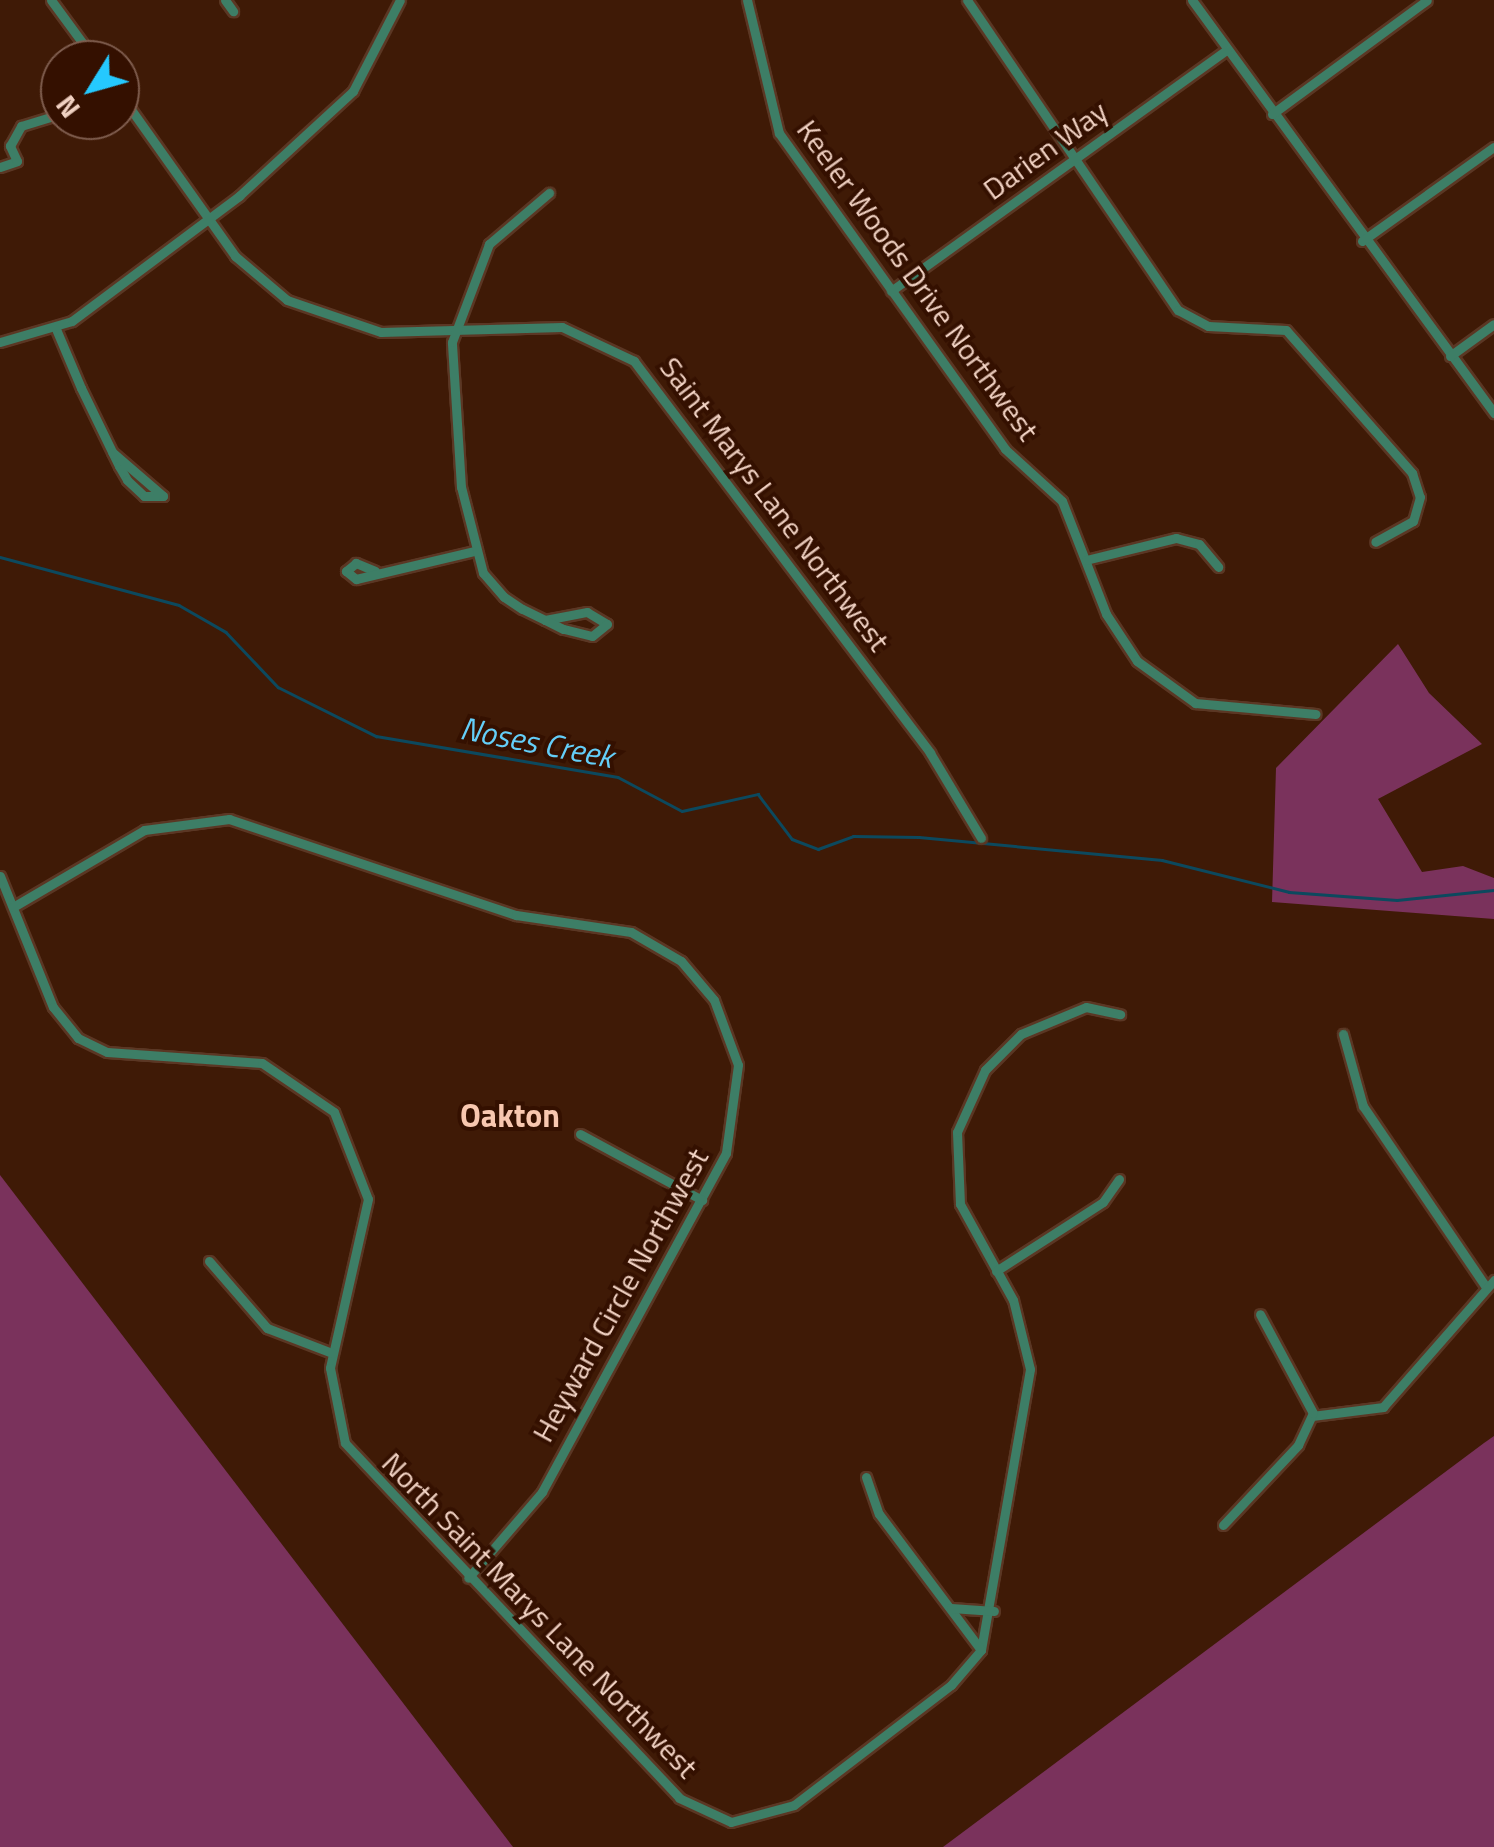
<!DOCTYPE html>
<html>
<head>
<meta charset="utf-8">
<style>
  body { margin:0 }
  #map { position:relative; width:1494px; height:1847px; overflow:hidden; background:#3f1a06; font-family:"Titillium Web",sans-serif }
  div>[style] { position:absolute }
  .forest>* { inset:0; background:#7a325c }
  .stream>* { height:2.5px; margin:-1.25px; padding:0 1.25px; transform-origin:1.25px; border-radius:1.25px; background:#0c495e }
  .roads { filter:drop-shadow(2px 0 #5b3724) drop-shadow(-2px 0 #5b3724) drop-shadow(0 2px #5b3724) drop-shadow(0 -2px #5b3724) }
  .street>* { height:9px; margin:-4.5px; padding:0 4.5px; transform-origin:4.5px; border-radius:4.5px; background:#3d7e66 }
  span { translate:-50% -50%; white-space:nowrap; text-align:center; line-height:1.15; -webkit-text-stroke:8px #341000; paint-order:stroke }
  .street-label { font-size:30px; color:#f0d1c2 }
  .water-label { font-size:32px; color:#64cef8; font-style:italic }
  .neighbourhood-label { font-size:32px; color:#f8c7af; font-weight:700 }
  .north { position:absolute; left:40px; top:40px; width:100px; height:100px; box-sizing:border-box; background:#341000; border:2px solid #7f5d4e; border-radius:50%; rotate:233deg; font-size:28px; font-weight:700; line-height:40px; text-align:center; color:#f0d1c2 }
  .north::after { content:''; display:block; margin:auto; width:35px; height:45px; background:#25c9fe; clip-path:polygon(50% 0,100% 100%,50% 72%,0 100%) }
</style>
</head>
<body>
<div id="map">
  <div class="forest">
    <i style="clip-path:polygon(1398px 644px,1429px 693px,1482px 744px,1378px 799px,1422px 872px,1463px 866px,1494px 878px,1494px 919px,1272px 902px,1276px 768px)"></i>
    <i style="clip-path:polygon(0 1175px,513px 1847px,0 1847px)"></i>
    <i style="clip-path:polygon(1494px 1436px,1494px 1847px,943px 1847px,1484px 1443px)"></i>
  </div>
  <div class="stream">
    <i style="left:0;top:557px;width:185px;rotate:15deg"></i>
    <i style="left:179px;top:605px;width:54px;rotate:29.9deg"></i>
    <i style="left:226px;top:632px;width:76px;rotate:46.6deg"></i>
    <i style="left:278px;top:687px;width:110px;rotate:26.6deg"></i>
    <i style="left:376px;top:736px;width:245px;rotate:9.6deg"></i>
    <i style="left:618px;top:777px;width:72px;rotate:28deg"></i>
    <i style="left:682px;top:811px;width:78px;rotate:-12.6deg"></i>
    <i style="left:758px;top:794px;width:56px;rotate:52.9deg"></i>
    <i style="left:792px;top:839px;width:28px;rotate:21deg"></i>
    <i style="left:818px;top:849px;width:37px;rotate:-20deg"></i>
    <i style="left:853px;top:836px;width:66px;rotate:0.9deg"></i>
    <i style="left:919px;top:837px;width:244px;rotate:5.4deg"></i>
    <i style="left:1162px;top:860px;width:131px;rotate:14.1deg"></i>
    <i style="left:1289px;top:892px;width:108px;rotate:4.2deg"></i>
    <i style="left:1397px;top:900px;width:98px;rotate:-5.9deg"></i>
  </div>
  <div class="roads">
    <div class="street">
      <i style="left:51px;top:0;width:74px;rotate:53.7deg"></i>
      <i style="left:225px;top:0;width:14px;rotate:54deg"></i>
      <i style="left:747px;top:0;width:137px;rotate:76.5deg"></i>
      <i style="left:779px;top:133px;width:388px;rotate:54.4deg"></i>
      <i style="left:1005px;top:449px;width:77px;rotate:42.4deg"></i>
      <i style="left:1062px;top:501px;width:121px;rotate:68.7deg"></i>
      <i style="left:1106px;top:614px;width:56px;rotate:56.6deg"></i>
      <i style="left:1137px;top:661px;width:72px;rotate:35.9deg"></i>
      <i style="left:1195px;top:703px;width:121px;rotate:5.2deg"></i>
      <i style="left:967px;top:0;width:375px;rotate:55.8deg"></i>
      <i style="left:1178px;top:310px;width:34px;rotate:28deg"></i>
      <i style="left:1208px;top:326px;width:78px;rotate:2.9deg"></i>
      <i style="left:1286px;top:330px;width:191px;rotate:48.6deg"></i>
      <i style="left:1412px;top:473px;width:25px;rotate:72deg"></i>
      <i style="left:1420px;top:497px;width:25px;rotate:106deg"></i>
      <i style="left:1413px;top:521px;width:43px;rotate:151.1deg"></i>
      <i style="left:1192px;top:0;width:512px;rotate:53.82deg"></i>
      <i style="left:120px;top:94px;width:199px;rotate:54.6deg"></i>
      <i style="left:235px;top:256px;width:68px;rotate:40.2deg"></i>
      <i style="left:287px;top:300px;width:99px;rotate:18.8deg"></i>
      <i style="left:381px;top:332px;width:181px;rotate:-1.6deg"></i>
      <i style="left:562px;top:327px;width:80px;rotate:25.3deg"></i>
      <i style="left:634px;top:361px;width:491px;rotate:52.9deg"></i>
      <i style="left:930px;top:753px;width:99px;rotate:59deg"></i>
      <i style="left:1272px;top:114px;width:192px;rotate:-36.3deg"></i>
      <i style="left:10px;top:146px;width:23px;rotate:-61deg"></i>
      <i style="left:21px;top:126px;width:41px;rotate:-17.1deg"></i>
      <i style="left:0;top:167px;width:18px;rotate:-19deg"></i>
      <i style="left:17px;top:161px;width:17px;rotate:-115deg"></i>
      <i style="left:1362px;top:241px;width:162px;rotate:-35.5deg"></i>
      <i style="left:891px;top:291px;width:413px;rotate:-35.7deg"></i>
      <i style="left:56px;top:329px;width:64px;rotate:67deg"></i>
      <i style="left:81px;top:388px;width:87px;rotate:64deg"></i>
      <i style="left:119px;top:466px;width:16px;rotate:60deg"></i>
      <i style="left:127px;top:480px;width:23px;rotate:43deg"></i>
      <i style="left:144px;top:496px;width:19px"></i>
      <i style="left:163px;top:496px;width:67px;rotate:-139.2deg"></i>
      <i style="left:0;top:342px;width:75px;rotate:-16.3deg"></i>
      <i style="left:72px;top:321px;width:209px;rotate:-36.8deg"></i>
      <i style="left:239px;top:196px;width:155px;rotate:-42.6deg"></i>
      <i style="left:353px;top:91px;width:102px;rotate:-62.7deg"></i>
      <i style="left:1450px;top:356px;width:54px;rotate:-36deg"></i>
      <i style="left:1086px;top:560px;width:93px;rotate:-13.7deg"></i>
      <i style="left:1176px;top:538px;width:24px;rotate:15deg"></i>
      <i style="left:1199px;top:544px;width:30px;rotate:50deg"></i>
      <i style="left:375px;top:571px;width:21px;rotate:-157deg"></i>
      <i style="left:356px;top:563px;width:13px;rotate:141deg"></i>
      <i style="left:346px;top:571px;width:13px;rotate:39deg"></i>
      <i style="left:356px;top:579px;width:121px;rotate:-13.3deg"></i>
      <i style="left:545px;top:620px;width:43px;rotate:-10.8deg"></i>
      <i style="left:587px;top:612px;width:23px;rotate:31deg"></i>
      <i style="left:607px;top:624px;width:19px;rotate:141deg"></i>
      <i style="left:592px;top:636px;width:30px;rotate:-166deg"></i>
      <i style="left:563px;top:629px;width:20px;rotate:-153deg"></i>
      <i style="left:545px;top:620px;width:25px;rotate:-154deg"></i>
      <i style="left:522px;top:609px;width:22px;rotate:-146deg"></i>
      <i style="left:504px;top:597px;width:32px;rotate:-131deg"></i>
      <i style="left:483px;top:573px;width:89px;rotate:-104.3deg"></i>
      <i style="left:461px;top:487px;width:145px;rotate:-93.6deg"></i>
      <i style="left:452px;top:342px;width:105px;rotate:-69.3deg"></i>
      <i style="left:489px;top:244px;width:79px;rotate:-40.4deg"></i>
      <i style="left:0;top:876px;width:141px;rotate:68deg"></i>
      <i style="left:53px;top:1007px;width:40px;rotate:51deg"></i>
      <i style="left:78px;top:1038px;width:32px;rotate:26deg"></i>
      <i style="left:107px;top:1052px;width:155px;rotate:4.1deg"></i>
      <i style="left:262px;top:1063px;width:87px;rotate:34.2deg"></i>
      <i style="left:334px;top:1112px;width:93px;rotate:68.7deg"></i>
      <i style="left:368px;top:1199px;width:173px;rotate:102.7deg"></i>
      <i style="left:330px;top:1368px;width:76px;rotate:78.7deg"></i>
      <i style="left:345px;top:1443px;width:487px;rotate:46.7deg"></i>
      <i style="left:679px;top:1798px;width:57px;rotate:24.8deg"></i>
      <i style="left:731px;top:1822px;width:65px;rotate:-15.1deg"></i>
      <i style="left:794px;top:1805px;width:198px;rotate:-37.4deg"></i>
      <i style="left:951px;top:1685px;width:46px;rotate:-49.4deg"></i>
      <i style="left:981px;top:1650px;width:285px;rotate:-80.1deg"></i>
      <i style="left:1030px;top:1369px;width:71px;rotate:-103.8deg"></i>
      <i style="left:1013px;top:1300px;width:110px;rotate:-118.9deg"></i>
      <i style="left:960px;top:1204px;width:72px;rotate:-92.4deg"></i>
      <i style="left:957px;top:1132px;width:68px;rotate:-65.7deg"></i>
      <i style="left:985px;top:1070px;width:51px;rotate:-45deg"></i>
      <i style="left:1021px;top:1034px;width:70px;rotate:-22.6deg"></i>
      <i style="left:1086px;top:1007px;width:35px;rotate:12deg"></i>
      <i style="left:13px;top:907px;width:152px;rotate:-30.4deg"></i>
      <i style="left:144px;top:830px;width:86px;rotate:-7.4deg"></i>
      <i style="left:229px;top:819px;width:303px;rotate:18.5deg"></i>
      <i style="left:516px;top:915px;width:116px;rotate:8.4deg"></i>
      <i style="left:631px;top:932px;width:58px;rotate:30.1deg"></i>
      <i style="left:681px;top:961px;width:51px;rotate:49.8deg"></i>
      <i style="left:714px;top:1000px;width:69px;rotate:69.7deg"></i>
      <i style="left:738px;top:1065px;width:89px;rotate:97.8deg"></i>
      <i style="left:726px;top:1153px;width:386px;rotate:118.5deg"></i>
      <i style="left:542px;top:1492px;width:113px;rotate:130.7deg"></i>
      <i style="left:1343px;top:1034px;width:75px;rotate:74.5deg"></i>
      <i style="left:1363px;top:1106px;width:219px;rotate:55.8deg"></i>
      <i style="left:580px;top:1134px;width:139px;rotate:28.4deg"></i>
      <i style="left:209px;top:1261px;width:89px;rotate:49.1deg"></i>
      <i style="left:267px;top:1328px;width:70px;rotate:21deg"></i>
      <i style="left:996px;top:1271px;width:127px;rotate:-32.8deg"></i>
      <i style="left:1103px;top:1202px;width:28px;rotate:-55deg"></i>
      <i style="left:1312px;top:1416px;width:72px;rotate:-7.2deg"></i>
      <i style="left:1383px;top:1407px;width:169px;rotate:-48.8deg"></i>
      <i style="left:866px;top:1477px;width:39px;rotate:71deg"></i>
      <i style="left:879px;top:1514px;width:170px;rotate:53.1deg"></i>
      <i style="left:1223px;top:1525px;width:110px;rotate:-46.8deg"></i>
      <i style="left:1298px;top:1445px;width:35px;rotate:-65deg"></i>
      <i style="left:1313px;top:1413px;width:112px;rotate:-118.2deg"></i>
      <i style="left:951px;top:1608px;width:43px;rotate:4deg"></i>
    </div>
  </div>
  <div class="street-label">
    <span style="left:1045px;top:150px;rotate:-36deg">Darien Way</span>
    <span style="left:918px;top:280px;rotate:54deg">Keeler Woods Drive Northwest</span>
    <span style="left:775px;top:504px;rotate:53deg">Saint Marys Lane Northwest</span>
    <span style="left:620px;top:1295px;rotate:-61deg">Heyward Circle Northwest</span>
    <span style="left:540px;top:1615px;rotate:46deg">North Saint Marys Lane Northwest</span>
  </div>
  <div class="water-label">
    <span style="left:537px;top:742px;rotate:11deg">Noses Creek</span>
  </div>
  <div class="neighbourhood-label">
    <span style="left:510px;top:1115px">Oakton</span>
  </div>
  <div class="north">N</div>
</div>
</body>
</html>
